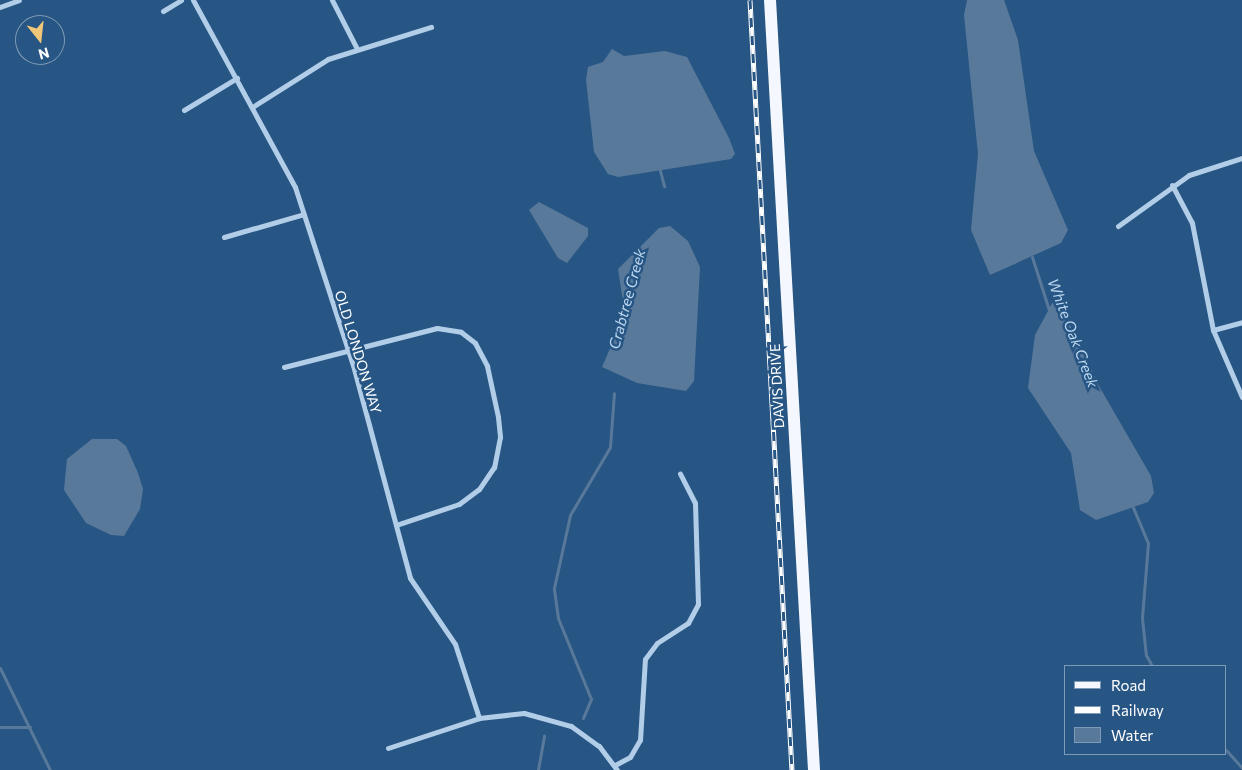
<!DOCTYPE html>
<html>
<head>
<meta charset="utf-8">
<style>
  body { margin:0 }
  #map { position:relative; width:1242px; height:770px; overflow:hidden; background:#275685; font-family:Commissioner,sans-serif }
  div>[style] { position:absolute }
  .water>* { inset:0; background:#59799a }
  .stream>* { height:3px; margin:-1.5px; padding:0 1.5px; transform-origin:1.5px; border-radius:1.5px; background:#59799a }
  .street>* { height:5px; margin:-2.5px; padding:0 2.5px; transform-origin:2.5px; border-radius:2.5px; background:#b2cde8 }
  .primary>* { height:12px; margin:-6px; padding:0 6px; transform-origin:6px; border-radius:6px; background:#f4f8fe }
  .rail>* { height:5px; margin-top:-2.5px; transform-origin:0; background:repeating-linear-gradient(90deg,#275685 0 9px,#fff 0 18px); box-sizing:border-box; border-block:1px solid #fff }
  span { translate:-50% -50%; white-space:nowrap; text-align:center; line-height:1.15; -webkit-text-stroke:5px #275685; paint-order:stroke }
  .street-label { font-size:14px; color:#fff }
  .water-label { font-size:15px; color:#bdd7ef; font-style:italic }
  .legend { position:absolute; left:1064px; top:665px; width:162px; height:90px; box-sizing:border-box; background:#275685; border:1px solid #7d9ab6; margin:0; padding:6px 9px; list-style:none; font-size:15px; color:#fff }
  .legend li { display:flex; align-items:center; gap:10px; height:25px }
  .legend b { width:25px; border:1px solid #7d9ab6 }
  .north { position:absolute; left:15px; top:15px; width:50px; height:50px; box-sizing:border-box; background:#275685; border:1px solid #7d9ab6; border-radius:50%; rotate:164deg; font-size:14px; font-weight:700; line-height:20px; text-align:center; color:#fff }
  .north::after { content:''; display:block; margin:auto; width:18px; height:22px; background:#f0c678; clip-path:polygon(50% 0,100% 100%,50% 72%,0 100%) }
</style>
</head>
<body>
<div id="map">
  <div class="water">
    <i style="clip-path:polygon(967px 0,1004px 0,1018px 40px,1034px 151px,1068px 230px,1061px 243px,990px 275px,971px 230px,978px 154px,964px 15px)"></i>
    <i style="clip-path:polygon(612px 49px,624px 56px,665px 51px,687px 57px,729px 138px,735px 154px,731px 159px,618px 177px,608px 174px,594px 152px,586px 80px,588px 67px,603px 62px)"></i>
    <i style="clip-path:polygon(539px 202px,588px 228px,588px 236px,567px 263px,558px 258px,529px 210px)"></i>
    <i style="clip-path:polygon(670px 226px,688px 241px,700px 267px,694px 381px,686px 391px,637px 383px,602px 367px,625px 314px,618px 269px,659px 228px)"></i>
    <i style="clip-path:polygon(1056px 296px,1099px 386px,1151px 476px,1154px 493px,1148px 502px,1096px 520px,1080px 510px,1071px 453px,1028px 388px,1035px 335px)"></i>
    <i style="clip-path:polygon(92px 439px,117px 439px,126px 446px,138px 473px,143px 489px,140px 509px,124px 536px,111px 535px,86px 523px,64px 490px,67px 459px)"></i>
  </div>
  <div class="stream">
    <i style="left:659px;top:167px;width:20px;rotate:75deg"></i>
    <i style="left:1032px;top:257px;width:59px;rotate:72.2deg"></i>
    <i style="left:1132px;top:505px;width:41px;rotate:67.2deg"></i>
    <i style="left:1148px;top:543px;width:75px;rotate:94.6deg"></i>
    <i style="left:1142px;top:618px;width:37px;rotate:84deg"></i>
    <i style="left:1146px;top:655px;width:13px;rotate:61deg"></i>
    <i style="left:0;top:668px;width:114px;rotate:63.9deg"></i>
    <i style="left:583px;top:718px;width:21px;rotate:-67deg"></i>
    <i style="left:591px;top:699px;width:87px;rotate:-112.2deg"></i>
    <i style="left:558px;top:618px;width:30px;rotate:-98deg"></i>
    <i style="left:554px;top:588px;width:75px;rotate:-77.6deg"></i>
    <i style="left:570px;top:515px;width:79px;rotate:-59.5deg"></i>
    <i style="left:610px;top:447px;width:54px;rotate:-85.8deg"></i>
    <i style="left:0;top:727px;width:30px"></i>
    <i style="left:1226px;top:750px;width:24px;rotate:48deg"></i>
    <i style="left:538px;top:770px;width:35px;rotate:-80deg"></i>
  </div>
  <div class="street">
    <i style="left:193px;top:0;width:213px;rotate:61.4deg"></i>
    <i style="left:295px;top:187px;width:187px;rotate:72deg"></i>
    <i style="left:353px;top:365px;width:220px;rotate:75deg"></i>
    <i style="left:410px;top:578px;width:80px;rotate:55.7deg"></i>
    <i style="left:455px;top:644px;width:78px;rotate:72deg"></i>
    <i style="left:332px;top:0;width:53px;rotate:62.9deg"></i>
    <i style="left:0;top:7px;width:20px;rotate:-20deg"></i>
    <i style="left:163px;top:11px;width:21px;rotate:-31deg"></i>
    <i style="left:254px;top:106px;width:88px;rotate:-32.4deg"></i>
    <i style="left:328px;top:59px;width:108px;rotate:-17.3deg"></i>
    <i style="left:184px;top:110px;width:62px;rotate:-31.1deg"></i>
    <i style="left:1172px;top:185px;width:43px;rotate:62.2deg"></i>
    <i style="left:1192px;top:223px;width:109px;rotate:78.9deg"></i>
    <i style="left:1213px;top:330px;width:30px;rotate:-15deg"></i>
    <i style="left:1118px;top:226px;width:87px;rotate:-35.7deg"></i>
    <i style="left:1189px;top:175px;width:56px;rotate:-17.8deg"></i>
    <i style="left:224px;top:237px;width:83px;rotate:-16deg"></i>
    <i style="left:1213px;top:330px;width:73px;rotate:66.6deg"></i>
    <i style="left:284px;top:367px;width:158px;rotate:-14.3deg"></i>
    <i style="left:437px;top:328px;width:24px;rotate:9deg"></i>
    <i style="left:461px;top:332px;width:18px;rotate:38deg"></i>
    <i style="left:475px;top:343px;width:26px;rotate:62deg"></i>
    <i style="left:487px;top:366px;width:52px;rotate:77.8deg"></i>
    <i style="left:498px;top:417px;width:20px;rotate:84deg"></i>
    <i style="left:500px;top:437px;width:31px;rotate:101deg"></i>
    <i style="left:494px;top:467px;width:27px;rotate:124deg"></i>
    <i style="left:479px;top:489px;width:25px;rotate:143deg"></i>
    <i style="left:459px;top:504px;width:66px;rotate:161.6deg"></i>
    <i style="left:388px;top:748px;width:96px;rotate:-18.2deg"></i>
    <i style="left:479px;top:718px;width:45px;rotate:-6.3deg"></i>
    <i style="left:524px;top:713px;width:49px;rotate:15.5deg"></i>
    <i style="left:571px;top:726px;width:34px;rotate:36deg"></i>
    <i style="left:599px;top:746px;width:30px;rotate:53deg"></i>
    <i style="left:615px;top:765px;width:17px;rotate:-28deg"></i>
    <i style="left:630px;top:757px;width:20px;rotate:-60deg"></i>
    <i style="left:640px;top:740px;width:81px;rotate:-86.5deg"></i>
    <i style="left:645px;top:659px;width:20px;rotate:-53deg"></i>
    <i style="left:657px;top:643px;width:37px;rotate:-33deg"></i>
    <i style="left:688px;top:623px;width:21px;rotate:-62deg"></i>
    <i style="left:698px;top:604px;width:101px;rotate:-91.7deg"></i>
    <i style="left:695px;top:503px;width:33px;rotate:-117deg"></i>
  </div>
  <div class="primary">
    <i style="left:770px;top:0;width:771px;rotate:86.73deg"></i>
  </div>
  <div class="rail">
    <i style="left:750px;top:0;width:771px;rotate:86.88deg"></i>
  </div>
  <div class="street-label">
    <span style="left:358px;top:352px;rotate:73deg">OLD LONDON WAY</span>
    <span style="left:777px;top:386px;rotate:-93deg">DAVIS DRIVE</span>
  </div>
  <div class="water-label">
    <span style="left:627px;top:299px;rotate:-75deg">Crabtree Creek</span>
    <span style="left:1073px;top:333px;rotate:69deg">White Oak Creek</span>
  </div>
  <ul class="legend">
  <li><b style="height:6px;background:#f4f8fe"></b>Road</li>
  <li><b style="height:6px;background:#fff"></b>Railway</li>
  <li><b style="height:14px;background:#59799a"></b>Water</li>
  </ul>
  <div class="north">N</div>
</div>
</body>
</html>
